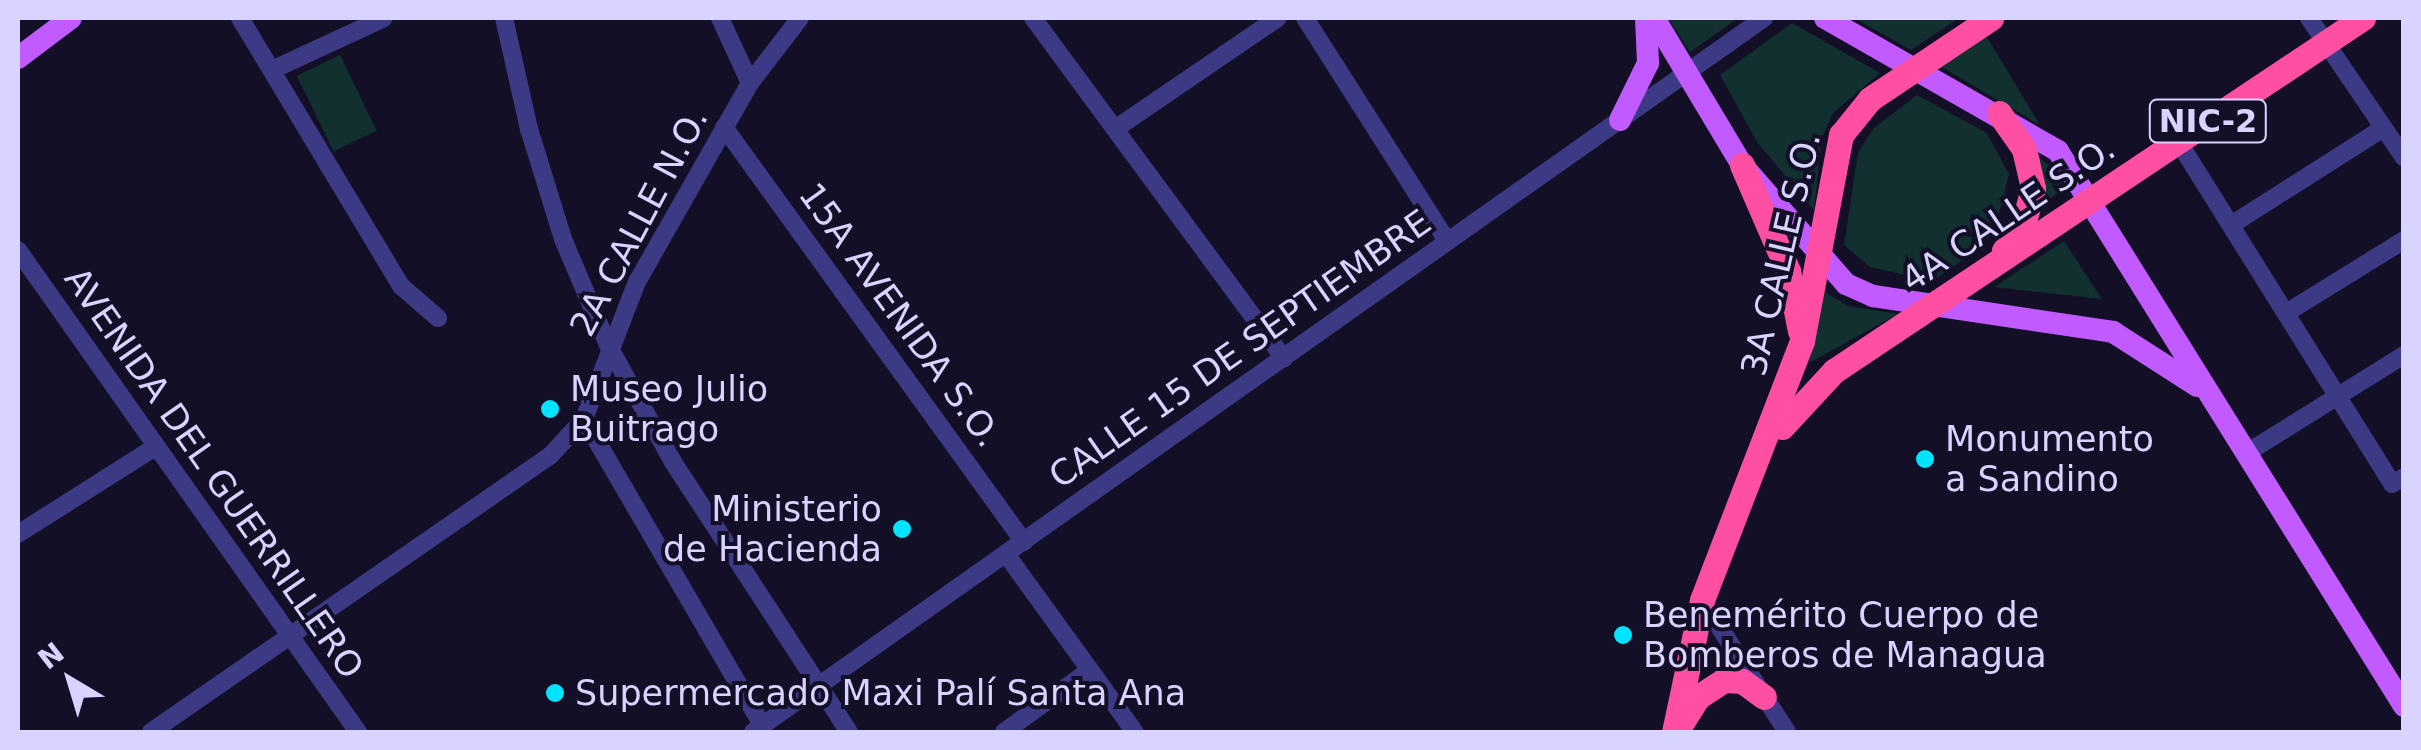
<!DOCTYPE html>
<html>
<head>
<meta charset="utf-8">
<style>
  body { margin:0 }
  #map { position:relative; width:2421px; height:750px; overflow:hidden; background:#130f26; font-family:"DejaVu Sans",sans-serif }
  div>[style] { position:absolute }
  .green>* { inset:0; background:#12302f; transform-origin:0 0 }
  .minor>* { height:18px; margin:-9px; padding:0 9px; transform-origin:9px; border-radius:9px; background:#3d3a85 }
  .major>* { height:22px; margin:-11px; padding:0 11px; transform-origin:11px; border-radius:11px; background:#c25bff }
  .highway>* { height:25px; margin:-12.5px; padding:0 12.5px; transform-origin:12.5px; border-radius:12.5px; background:#ff4fa3 }
  .dots>* { width:28px; height:28px; translate:-50% -50%; box-sizing:border-box; border:5px solid #130f26; border-radius:50% }
  span { translate:-50% -50%; white-space:nowrap; text-align:center; line-height:1.15; -webkit-text-stroke:8px #130f26; paint-order:stroke }
  .shield-label span { padding:2px 8px; background:#130f26; border:2px solid; border-radius:8px; -webkit-text-stroke-width:0 }
  .shield-label { font-size:32px; color:#d9d4ff; font-weight:700 }
  .street-label { font-size:35px; color:#d9d4ff }
  .poi-label { font-size:35px; color:#d9d4ff }
  .left { translate:0 -50%; text-align:left }
  .right { translate:-100% -50%; text-align:right }
  .frame { position:absolute; inset:0; border:20px solid #d9d4ff; pointer-events:none }
  .north { position:absolute; left:20px; top:630px; width:100px; height:100px; -webkit-text-stroke:8px #130f26; paint-order:stroke; rotate:322deg; font-size:28px; font-weight:700; line-height:40px; text-align:center; color:#d9d4ff }
  .north::after { content:''; display:block; margin:auto; width:35px; height:45px; background:#d9d4ff; clip-path:polygon(50% 0,100% 100%,50% 72%,0 100%) }
</style>
</head>
<body>
<div id="map">
  <div class="green">
    <i style="clip-path:polygon(1668px 18px,1738px 18px,1690px 52px)"></i>
    <i style="clip-path:polygon(1854px 18px,1959px 18px,1911px 50px)"></i>
    <i style="clip-path:polygon(1792px 23px,1880px 73px,1833px 113px,1822px 138px,1814px 210px,1757px 142px,1720px 75px)"></i>
    <i style="clip-path:polygon(1985px 34px,2040px 125px,1938px 65px)"></i>
    <i style="left:340px;top:55px;width:84px;height:48px;rotate:64deg"></i>
    <i style="clip-path:polygon(1917px 95px,1987px 133px,2009px 174px,1996px 226px,1977px 250px,1933px 281px,1870px 267px,1844px 245px,1858px 152px,1874px 128px)"></i>
    <i style="clip-path:polygon(2029px 150px,2058px 172px,2061px 182px,2059px 192px,2032px 213px)"></i>
    <i style="clip-path:polygon(2064px 241px,2102px 299px,1994px 287px)"></i>
    <i style="clip-path:polygon(1823px 291px,1848px 306px,1898px 314px,1809px 363px)"></i>
  </div>
  <div class="minor">
    <i style="left:240px;top:18px;width:313px;rotate:59deg"></i>
    <i style="left:401px;top:286px;width:49px;rotate:40.9deg"></i>
    <i style="left:504px;top:18px;width:114px;rotate:77.3deg"></i>
    <i style="left:529px;top:129px;width:115px;rotate:72.8deg"></i>
    <i style="left:563px;top:239px;width:115px;rotate:67deg"></i>
    <i style="left:608px;top:345px;width:134px;rotate:60.9deg"></i>
    <i style="left:673px;top:462px;width:322px;rotate:56.9deg"></i>
    <i style="left:720px;top:18px;width:72px;rotate:65.2deg"></i>
    <i style="left:1033px;top:18px;width:423px;rotate:53.6deg"></i>
    <i style="left:1305px;top:18px;width:264px;rotate:57.5deg"></i>
    <i style="left:2309px;top:18px;width:169px;rotate:55.8deg"></i>
    <i style="left:272px;top:70px;width:123px;rotate:-24.9deg"></i>
    <i style="left:724px;top:127px;width:512px;rotate:54.14deg"></i>
    <i style="left:1115px;top:129px;width:197px;rotate:-34.3deg"></i>
    <i style="left:2178px;top:141px;width:404px;rotate:58deg"></i>
    <i style="left:2392px;top:484px;width:14px;rotate:-30deg"></i>
    <i style="left:2231px;top:225px;width:180px;rotate:-32.5deg"></i>
    <i style="left:18px;top:250px;width:590px;rotate:54.8deg"></i>
    <i style="left:2286px;top:313px;width:139px;rotate:-31.7deg"></i>
    <i style="left:584px;top:419px;width:355px;rotate:59.8deg"></i>
    <i style="left:2245px;top:454px;width:187px;rotate:-31.9deg"></i>
    <i style="left:18px;top:534px;width:159px;rotate:-32.4deg"></i>
    <i style="left:1006px;top:554px;width:220px;rotate:54.1deg"></i>
    <i style="left:1702px;top:600px;width:157px;rotate:57.2deg"></i>
    <i style="left:151px;top:732px;width:485px;rotate:-34.7deg"></i>
    <i style="left:550px;top:456px;width:50px;rotate:-47.4deg"></i>
    <i style="left:584px;top:419px;width:147px;rotate:-68.9deg"></i>
    <i style="left:637px;top:282px;width:229px;rotate:-60.4deg"></i>
    <i style="left:750px;top:83px;width:82px;rotate:-52.4deg"></i>
    <i style="left:753px;top:732px;width:1238px;rotate:-35.23deg"></i>
    <i style="left:1004px;top:732px;width:106px;rotate:-35.8deg"></i>
  </div>
  <div class="major">
    <i style="left:1654px;top:18px;width:171px;rotate:59.1deg"></i>
    <i style="left:1742px;top:165px;width:158px;rotate:48.8deg"></i>
    <i style="left:1846px;top:284px;width:30px;rotate:24deg"></i>
    <i style="left:1873px;top:296px;width:243px;rotate:8.5deg"></i>
    <i style="left:2113px;top:332px;width:100px;rotate:32.7deg"></i>
    <i style="left:1825px;top:18px;width:268px;rotate:29.7deg"></i>
    <i style="left:2058px;top:151px;width:654px;rotate:58.06deg"></i>
    <i style="left:18px;top:58px;width:66px;rotate:-37deg"></i>
    <i style="left:1620px;top:120px;width:64px;rotate:-63.8deg"></i>
    <i style="left:1648px;top:63px;width:45px;rotate:-92.5deg"></i>
  </div>
  <div class="highway">
    <i style="left:1999px;top:113px;width:44px;rotate:55.2deg"></i>
    <i style="left:2024px;top:149px;width:40px;rotate:77deg"></i>
    <i style="left:2033px;top:188px;width:34px;rotate:105deg"></i>
    <i style="left:2024px;top:221px;width:36px;rotate:124deg"></i>
    <i style="left:1742px;top:165px;width:116px;rotate:66.5deg"></i>
    <i style="left:1788px;top:271px;width:61px;rotate:78.7deg"></i>
    <i style="left:1782px;top:427px;width:76px;rotate:-47.1deg"></i>
    <i style="left:1834px;top:371px;width:636px;rotate:-33.72deg"></i>
    <i style="left:1681px;top:724px;width:32px;rotate:-58deg"></i>
    <i style="left:1698px;top:697px;width:31px;rotate:-33deg"></i>
    <i style="left:1724px;top:680px;width:18px;rotate:3deg"></i>
    <i style="left:1742px;top:681px;width:27px;rotate:36deg"></i>
    <i style="left:1674px;top:732px;width:135px;rotate:-78deg"></i>
    <i style="left:1702px;top:600px;width:278px;rotate:-68.9deg"></i>
    <i style="left:1802px;top:341px;width:210px;rotate:-79.3deg"></i>
    <i style="left:1841px;top:135px;width:46px;rotate:-51.1deg"></i>
    <i style="left:1870px;top:99px;width:146px;rotate:-33.8deg"></i>
  </div>
  <div class="dots">
    <i style="left:550px;top:409px;background:#00e5ff"></i>
    <i style="left:1925px;top:459px;background:#00e5ff"></i>
    <i style="left:902px;top:529px;background:#00e5ff"></i>
    <i style="left:1623px;top:635px;background:#00e5ff"></i>
    <i style="left:555px;top:693px;background:#00e5ff"></i>
  </div>
  <div class="shield-label">
    <span style="left:2208px;top:121px">NIC-2</span>
  </div>
  <div class="street-label">
    <span style="left:2008px;top:214px;rotate:-34deg">4A CALLE S.O.</span>
    <span style="left:639px;top:222px;rotate:-62deg">2A CALLE N.O.</span>
    <span style="left:1781px;top:254px;rotate:-77deg">3A CALLE S.O.</span>
    <span style="left:900px;top:315px;rotate:54deg">15A AVENIDA S.O.</span>
    <span style="left:1240px;top:349px;rotate:-35deg">CALLE 15 DE SEPTIEMBRE</span>
    <span style="left:214px;top:473px;rotate:55deg">AVENIDA DEL GUERRILLERO</span>
  </div>
  <div class="poi-label">
    <span class="left" style="left:570px;top:409px">Museo Julio<br>Buitrago</span>
    <span class="left" style="left:1945px;top:459px">Monumento<br>a Sandino</span>
    <span class="right" style="left:882px;top:529px">Ministerio<br>de Hacienda</span>
    <span class="left" style="left:1643px;top:635px">Benemérito Cuerpo de<br>Bomberos de Managua</span>
    <span class="left" style="left:575px;top:693px">Supermercado Maxi Palí Santa Ana</span>
  </div>
  <div class="frame"></div>
  <div class="north">N</div>
</div>
</body>
</html>
